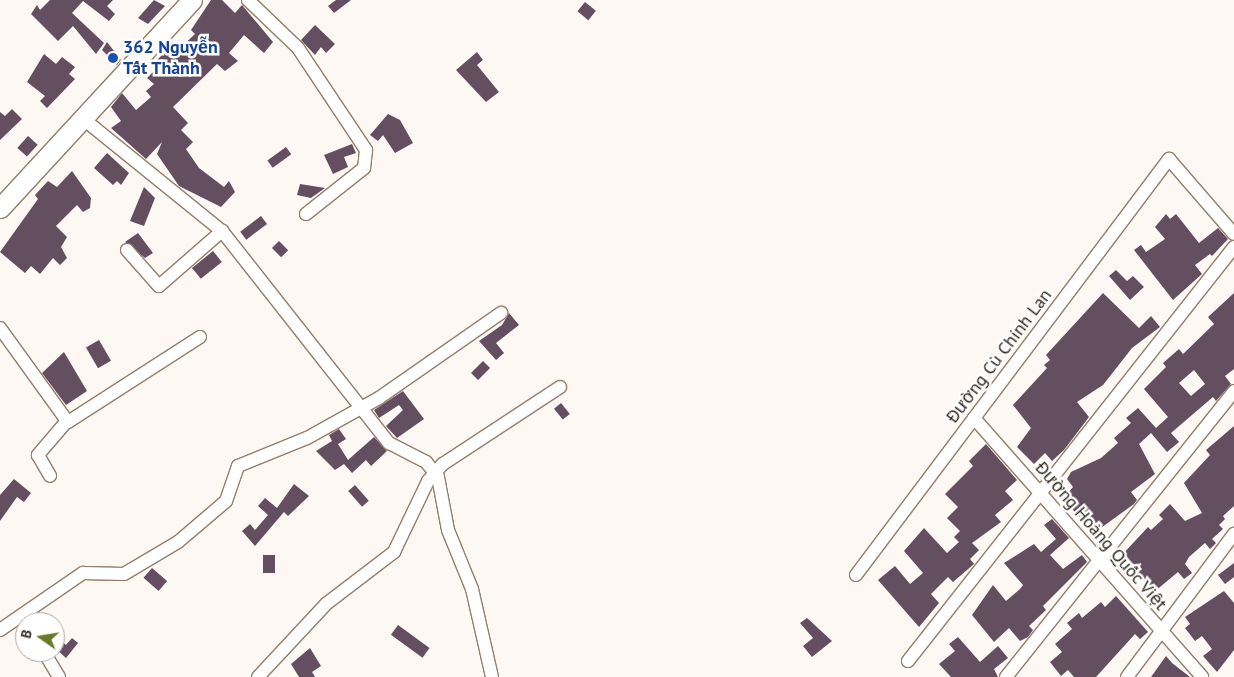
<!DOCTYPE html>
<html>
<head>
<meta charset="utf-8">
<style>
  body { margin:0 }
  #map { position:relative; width:1234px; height:677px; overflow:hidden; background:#fdf8f4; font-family:"PT Sans",sans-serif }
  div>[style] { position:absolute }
  .building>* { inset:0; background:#644f61; transform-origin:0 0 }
  .roads { filter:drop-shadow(1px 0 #937f6a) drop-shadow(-1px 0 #937f6a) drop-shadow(0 1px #937f6a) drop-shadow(0 -1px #937f6a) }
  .street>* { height:12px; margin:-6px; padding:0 6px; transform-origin:6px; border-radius:6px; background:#fff }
  .secondary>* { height:19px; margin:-9.5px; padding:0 9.5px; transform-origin:9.5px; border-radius:9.5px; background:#fff }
  .dots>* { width:14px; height:14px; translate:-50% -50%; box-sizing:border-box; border:2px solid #fff; border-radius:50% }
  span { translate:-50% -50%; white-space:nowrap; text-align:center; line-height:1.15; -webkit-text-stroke:5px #fff; paint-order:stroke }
  .transit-label { font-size:18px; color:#164399; font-weight:700 }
  .left { translate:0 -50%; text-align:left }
  .street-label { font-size:18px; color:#2f271e }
  .north { position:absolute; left:15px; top:612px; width:50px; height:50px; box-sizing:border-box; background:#fff; border:1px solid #aca9a5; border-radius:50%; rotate:283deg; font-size:14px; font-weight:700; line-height:20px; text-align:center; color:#2f271e }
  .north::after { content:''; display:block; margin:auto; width:18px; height:22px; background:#687a29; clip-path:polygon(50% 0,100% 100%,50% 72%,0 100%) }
</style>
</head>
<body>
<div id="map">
  <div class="building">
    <i style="clip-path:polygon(50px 0,113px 0,107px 6px,115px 14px,109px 21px,83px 1px,72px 13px,104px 43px,96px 54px,73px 26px,58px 41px,31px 14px,37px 5px,40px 10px)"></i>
    <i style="clip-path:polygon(154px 0,165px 6px,148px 24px,138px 18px)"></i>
    <i style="clip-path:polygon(211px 0,222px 0,235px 13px,242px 5px,273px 42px,264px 53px,244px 35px,229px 53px,238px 61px,225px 71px,217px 64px,173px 107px,188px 123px,181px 130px,193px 142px,186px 149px,199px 168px,224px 187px,229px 181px,235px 192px,221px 207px,179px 186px,157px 154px,162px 142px,146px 159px,111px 128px,121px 121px,111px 107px,122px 93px,136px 110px,151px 97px,146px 91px,154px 84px,147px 78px,159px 66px,155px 62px,168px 49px,173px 55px,195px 34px,191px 30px)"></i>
    <i style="clip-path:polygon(336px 0,351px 0,334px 13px,328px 6px)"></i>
    <i style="left:585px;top:2px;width:14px;height:12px;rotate:39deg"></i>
    <i style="clip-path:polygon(315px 25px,335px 44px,326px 53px,321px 47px,315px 55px,301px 40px)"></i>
    <i style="clip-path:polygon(107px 42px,121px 60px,117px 65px,102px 50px)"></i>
    <i style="clip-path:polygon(477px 52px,483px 60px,477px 65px,499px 92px,486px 102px,456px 70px)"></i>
    <i style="clip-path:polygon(44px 54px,56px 64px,62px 57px,75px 67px,69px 74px,75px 79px,47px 108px,40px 101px,45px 96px,27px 82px)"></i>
    <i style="clip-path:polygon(12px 109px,22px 119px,0 140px,0 112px,5px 116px)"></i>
    <i style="clip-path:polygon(388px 114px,400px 120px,413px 143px,395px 153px,383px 135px,378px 141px,370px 135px)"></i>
    <i style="left:28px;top:136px;width:13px;height:16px;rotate:42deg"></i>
    <i style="clip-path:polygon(352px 144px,356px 153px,344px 157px,348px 167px,333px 174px,324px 155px)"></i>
    <i style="left:286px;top:147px;width:9px;height:23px;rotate:54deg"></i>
    <i style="clip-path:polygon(107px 153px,129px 173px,121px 185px,117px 181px,113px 185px,94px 168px)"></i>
    <i style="clip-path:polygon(72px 171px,91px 198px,90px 208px,83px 212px,77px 205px,56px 226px,67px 237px,61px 247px,67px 258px,60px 265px,53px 258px,40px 274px,31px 266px,25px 273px,0 252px,38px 199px,35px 195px,48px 181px,57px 187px)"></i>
    <i style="clip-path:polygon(300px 184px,325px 188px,311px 198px,297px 195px)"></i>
    <i style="clip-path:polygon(144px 187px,155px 198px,144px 226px,130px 221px)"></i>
    <i style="clip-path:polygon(1166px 214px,1170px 219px,1176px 214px,1199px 243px,1218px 228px,1228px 239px,1212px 256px,1210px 254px,1195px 265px,1202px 274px,1173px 300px,1134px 250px,1141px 245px,1146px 252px,1165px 239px,1155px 227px)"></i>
    <i style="left:261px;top:216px;width:10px;height:26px;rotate:53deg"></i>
    <i style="clip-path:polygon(138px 233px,153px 253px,145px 258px,125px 242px)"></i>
    <i style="left:279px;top:241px;width:13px;height:10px;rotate:45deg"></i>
    <i style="left:213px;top:251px;width:14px;height:27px;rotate:51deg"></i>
    <i style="clip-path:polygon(1116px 270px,1127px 281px,1133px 276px,1144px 287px,1130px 300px,1109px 276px)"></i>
    <i style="clip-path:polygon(1103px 293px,1139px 328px,1151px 316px,1160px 327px,1132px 348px,1103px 385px,1077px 402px,1089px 417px,1064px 450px,1052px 461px,1045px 453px,1034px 464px,1017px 447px,1031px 428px,1013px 405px,1047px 368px,1044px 365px,1050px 360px,1046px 355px)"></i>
    <i style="clip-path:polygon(evenodd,1234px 293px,1234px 369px,1225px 376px,1231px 384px,1216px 401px,1213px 397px,1171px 433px,1179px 442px,1167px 452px,1151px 433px,1139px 444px,1155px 474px,1131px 492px,1137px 500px,1134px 504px,1094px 533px,1063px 499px,1073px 487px,1067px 479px,1071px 472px,1101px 458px,1118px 443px,1114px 438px,1131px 423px,1126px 418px,1138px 408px,1156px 428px,1168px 417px,1144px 389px,1166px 367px,1163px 363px,1179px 349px,1183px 354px,1214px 324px,1208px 317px,1234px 293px,1194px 370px,1205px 384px,1191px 396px,1179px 383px,1194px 370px)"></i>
    <i style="clip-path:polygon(509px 313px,519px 325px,496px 343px,504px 353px,496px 360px,479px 341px,502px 325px)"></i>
    <i style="left:99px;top:340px;width:24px;height:15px;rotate:60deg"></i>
    <i style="clip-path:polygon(64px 352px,87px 391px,66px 405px,42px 373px)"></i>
    <i style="left:483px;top:361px;width:10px;height:17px;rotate:45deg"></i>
    <i style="clip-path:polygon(403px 391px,424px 419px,397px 438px,386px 426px,403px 410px,399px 405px,379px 418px,374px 410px)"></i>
    <i style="left:561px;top:403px;width:14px;height:9px;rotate:51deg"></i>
    <i style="clip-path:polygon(1234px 426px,1234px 506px,1223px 516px,1225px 519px,1219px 525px,1223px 529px,1212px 539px,1216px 543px,1210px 549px,1205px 543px,1189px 557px,1185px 564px,1192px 573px,1184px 579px,1178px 572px,1154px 592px,1121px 556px,1148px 527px,1151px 530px,1163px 519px,1159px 515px,1170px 504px,1185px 521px,1202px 513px,1184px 483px,1210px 455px,1206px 450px)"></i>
    <i style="clip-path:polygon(339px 429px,346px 439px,338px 444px,348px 460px,374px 437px,387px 451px,371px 466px,366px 460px,352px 473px,344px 464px,335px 470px,316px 451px,332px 441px,329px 435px)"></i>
    <i style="clip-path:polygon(986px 444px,1017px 480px,1005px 491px,1013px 500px,995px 515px,1001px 522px,972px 543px,979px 550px,970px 559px,974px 564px,953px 582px,948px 577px,931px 594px,939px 603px,919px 627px,878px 580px,895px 566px,910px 584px,923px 573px,904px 551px,924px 528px,947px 553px,959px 542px,954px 537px,960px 531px,947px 518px,958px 507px,945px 494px,973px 466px,969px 461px)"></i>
    <i style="clip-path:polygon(14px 479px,31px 493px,24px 502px,17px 497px,0 521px,0 495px)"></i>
    <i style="clip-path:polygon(294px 484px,309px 496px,288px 516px,284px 512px,255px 546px,242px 531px,250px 524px,255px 530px,268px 515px,258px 506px,265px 498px,277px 508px)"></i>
    <i style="left:355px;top:485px;width:21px;height:9px;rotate:49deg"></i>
    <i style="clip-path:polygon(1052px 519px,1069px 538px,1050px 555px,1063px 569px,1082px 555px,1087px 562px,1043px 606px,1046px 610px,1029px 626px,1033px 630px,1028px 637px,1020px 641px,1009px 628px,994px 642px,972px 615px,993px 585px,1006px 601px,1020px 589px,1023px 585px,1004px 563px,1034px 544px,1041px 552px,1056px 539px,1044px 525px)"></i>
    <i style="left:263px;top:555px;width:12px;height:18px"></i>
    <i style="clip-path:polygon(1234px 563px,1234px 577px,1225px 584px,1218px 575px)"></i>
    <i style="left:152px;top:568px;width:20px;height:13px;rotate:41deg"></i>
    <i style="clip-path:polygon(1224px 591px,1234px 603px,1234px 650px,1217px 672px,1203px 656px,1212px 649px,1202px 636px,1195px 641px,1185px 628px,1190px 624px,1185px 617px)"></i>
    <i style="clip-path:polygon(1116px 596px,1148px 632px,1140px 639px,1135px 634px,1096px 677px,1074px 677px,1068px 670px,1061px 676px,1050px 662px,1062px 652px,1055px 644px,1072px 629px,1067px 623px,1079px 613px,1082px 618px,1101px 602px,1105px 607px)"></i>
    <i style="clip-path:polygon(807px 618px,832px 641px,812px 657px,803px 646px,813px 638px,800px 623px)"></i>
    <i style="left:398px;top:625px;width:39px;height:12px;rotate:36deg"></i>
    <i style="clip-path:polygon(55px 635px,66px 645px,72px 638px,78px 643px,66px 658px,55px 648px)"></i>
    <i style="clip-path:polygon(958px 637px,980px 662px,998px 646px,1008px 658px,994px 669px,998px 677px,951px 677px,939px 664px,955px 651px,949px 644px)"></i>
    <i style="clip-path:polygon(310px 648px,321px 666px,312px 672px,315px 677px,299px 677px,291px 664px)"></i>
    <i style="clip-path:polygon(1166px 656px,1172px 663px,1190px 677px,1151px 677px)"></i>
  </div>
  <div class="roads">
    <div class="street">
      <i style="left:248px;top:0;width:69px;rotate:43.8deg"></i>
      <i style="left:298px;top:48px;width:123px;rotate:56.3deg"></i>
      <i style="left:366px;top:150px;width:18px;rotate:96deg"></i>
      <i style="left:364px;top:168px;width:74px;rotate:141.6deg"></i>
      <i style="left:81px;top:117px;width:181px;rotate:39deg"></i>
      <i style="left:222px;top:231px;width:270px;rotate:51.8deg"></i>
      <i style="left:389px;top:443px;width:42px;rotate:27.2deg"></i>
      <i style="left:426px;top:462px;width:19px;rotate:51deg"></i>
      <i style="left:438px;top:477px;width:54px;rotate:79.3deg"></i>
      <i style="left:448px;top:530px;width:64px;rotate:67.9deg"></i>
      <i style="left:472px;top:589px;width:90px;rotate:77.2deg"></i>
      <i style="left:127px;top:250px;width:48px;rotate:48.4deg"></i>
      <i style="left:159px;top:286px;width:84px;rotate:-41.1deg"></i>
      <i style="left:0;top:328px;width:115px;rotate:54.2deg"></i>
      <i style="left:67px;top:421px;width:45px;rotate:130.5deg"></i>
      <i style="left:38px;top:455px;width:24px;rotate:60deg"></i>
      <i style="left:974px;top:418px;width:345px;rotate:48.6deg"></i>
      <i style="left:68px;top:422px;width:157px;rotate:-32.8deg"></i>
      <i style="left:856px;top:575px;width:521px;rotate:-53.04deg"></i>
      <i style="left:1169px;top:159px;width:99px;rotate:49.1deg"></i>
      <i style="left:0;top:630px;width:101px;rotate:-34.5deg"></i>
      <i style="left:83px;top:573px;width:41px;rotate:1.4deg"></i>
      <i style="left:124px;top:574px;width:63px;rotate:-30.7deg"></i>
      <i style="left:178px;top:542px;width:63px;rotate:-40.5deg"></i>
      <i style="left:226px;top:501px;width:37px;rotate:-71deg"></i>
      <i style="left:238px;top:466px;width:74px;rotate:-22.1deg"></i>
      <i style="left:307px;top:438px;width:82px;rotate:-29.1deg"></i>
      <i style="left:379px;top:398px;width:149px;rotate:-34.9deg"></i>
      <i style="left:44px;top:652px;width:29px;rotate:59deg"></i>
      <i style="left:908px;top:661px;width:527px;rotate:-51.78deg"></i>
      <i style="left:258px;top:677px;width:100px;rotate:-47deg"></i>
      <i style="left:326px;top:604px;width:86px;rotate:-37.4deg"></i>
      <i style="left:394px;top:552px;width:79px;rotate:-64.4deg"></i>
      <i style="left:428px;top:481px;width:23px;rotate:-49deg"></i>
      <i style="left:443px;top:464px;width:140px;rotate:-33.3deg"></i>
      <i style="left:1006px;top:677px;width:366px;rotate:-51.4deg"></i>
      <i style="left:1127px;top:677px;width:179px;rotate:-53.2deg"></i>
    </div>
    <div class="secondary">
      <i style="left:0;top:208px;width:283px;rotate:-47.3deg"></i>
    </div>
  </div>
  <div class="dots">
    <i style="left:113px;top:58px;background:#1a4fb4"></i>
  </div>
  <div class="transit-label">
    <span class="left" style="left:123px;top:58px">362 Nguyễn<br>Tất Thành</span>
  </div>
  <div class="street-label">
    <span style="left:999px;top:356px;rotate:-53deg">Đường Cù Chính Lan</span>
    <span style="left:1101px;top:536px;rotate:49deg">Đường Hoàng Quốc Việt</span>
  </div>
  <div class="north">B</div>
</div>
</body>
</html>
